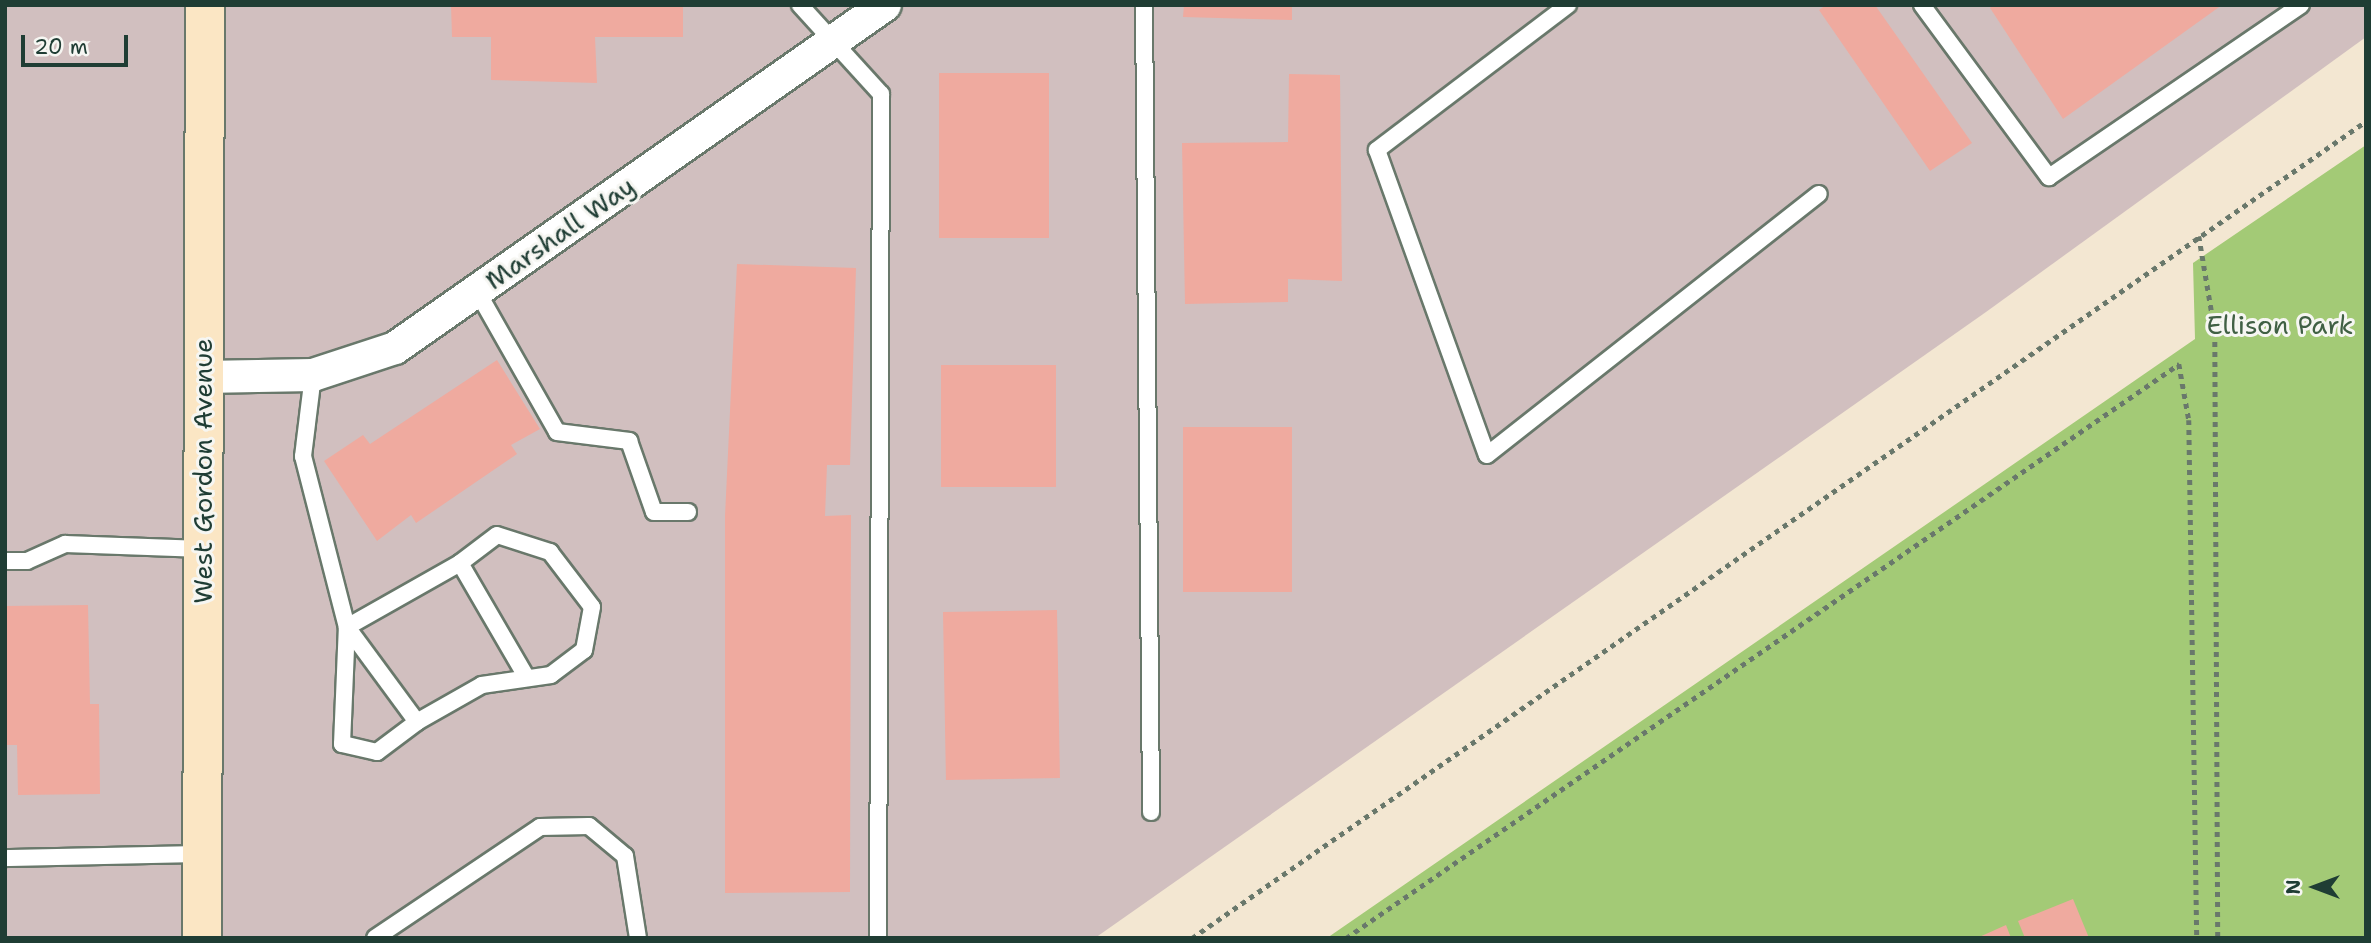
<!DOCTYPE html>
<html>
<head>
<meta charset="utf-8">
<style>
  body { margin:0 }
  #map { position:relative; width:2371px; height:943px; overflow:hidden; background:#f3e7d2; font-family:"Shantell Sans",sans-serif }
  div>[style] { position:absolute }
  .industrial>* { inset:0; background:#d1bfbf }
  .green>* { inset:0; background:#a3ca76 }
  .building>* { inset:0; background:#efaa9f; transform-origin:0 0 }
  .path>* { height:4.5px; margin-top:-2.25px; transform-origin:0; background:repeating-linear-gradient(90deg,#69786b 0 5px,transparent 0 10px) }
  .roads { filter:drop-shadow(2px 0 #69786b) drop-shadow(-2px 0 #69786b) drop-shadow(0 2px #69786b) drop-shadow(0 -2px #69786b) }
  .lane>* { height:16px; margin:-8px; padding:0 8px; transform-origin:8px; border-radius:8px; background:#fff }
  .street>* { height:32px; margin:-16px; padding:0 16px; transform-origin:16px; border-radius:16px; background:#fff }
  .secondary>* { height:38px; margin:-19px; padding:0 19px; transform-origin:19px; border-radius:19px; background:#fbe6c4 }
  span { translate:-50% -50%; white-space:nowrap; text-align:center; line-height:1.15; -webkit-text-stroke:6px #f6f6f2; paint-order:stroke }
  .street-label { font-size:26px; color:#1f3d34 }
  .park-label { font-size:26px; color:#406044 }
  .frame { position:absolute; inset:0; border:7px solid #1f3d34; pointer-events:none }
  .north { position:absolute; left:2280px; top:852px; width:70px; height:70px; -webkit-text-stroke:5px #f6f6f2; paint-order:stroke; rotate:270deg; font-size:19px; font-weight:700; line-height:28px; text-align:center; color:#1f3d34 }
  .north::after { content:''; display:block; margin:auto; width:24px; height:32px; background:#1f3d34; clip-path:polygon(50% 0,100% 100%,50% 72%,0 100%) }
  .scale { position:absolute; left:21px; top:35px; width:107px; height:32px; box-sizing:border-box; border:4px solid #1f3d34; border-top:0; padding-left:9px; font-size:21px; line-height:24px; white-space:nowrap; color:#1f3d34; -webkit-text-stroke:5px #f6f6f2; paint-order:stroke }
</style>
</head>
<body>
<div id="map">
  <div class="industrial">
    <i style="clip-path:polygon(5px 5px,2366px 5px,2366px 37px,1986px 312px,1095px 938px,5px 938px)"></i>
  </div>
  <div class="green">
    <i style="clip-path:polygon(2366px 145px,2366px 938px,1327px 938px,2195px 339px,2193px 263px)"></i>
  </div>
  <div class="building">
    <i style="clip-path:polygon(451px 5px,683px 5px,683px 37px,595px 37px,597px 83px,491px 80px,491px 37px,452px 37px)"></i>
    <i style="clip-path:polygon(1184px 5px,1292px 5px,1292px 20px,1183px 17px)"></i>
    <i style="clip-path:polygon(1826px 5px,1875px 5px,1972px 143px,1930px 171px,1819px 10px)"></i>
    <i style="clip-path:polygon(1993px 5px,2222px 5px,2063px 119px,1990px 8px)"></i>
    <i style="left:1049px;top:73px;width:165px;height:110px;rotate:90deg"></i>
    <i style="clip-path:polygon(1289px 74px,1340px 75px,1342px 281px,1288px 279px,1288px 302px,1185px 304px,1182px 143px,1288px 142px)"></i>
    <i style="clip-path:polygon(737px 264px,856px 268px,850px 465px,827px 465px,825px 516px,851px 515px,850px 892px,725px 893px,725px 516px)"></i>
    <i style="clip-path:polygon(497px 360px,540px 429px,511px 445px,517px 454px,416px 523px,411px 515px,377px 541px,324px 461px,363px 435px,370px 444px)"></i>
    <i style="left:941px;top:365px;width:115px;height:122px"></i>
    <i style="left:1292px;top:427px;width:165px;height:109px;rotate:90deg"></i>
    <i style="clip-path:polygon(88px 605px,90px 704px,99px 704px,100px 794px,18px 795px,17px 745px,5px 745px,5px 606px)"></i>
    <i style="left:1057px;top:610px;width:168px;height:114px;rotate:89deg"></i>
    <i style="clip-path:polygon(2073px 899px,2089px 938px,2025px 938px,2018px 921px)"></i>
    <i style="clip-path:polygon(2006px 925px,2011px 938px,1977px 938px)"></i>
  </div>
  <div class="path">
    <i style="left:2199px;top:236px;width:97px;rotate:80.5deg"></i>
    <i style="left:2215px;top:332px;width:606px;rotate:89.72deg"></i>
    <i style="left:1192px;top:938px;width:1430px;rotate:-34.83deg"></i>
    <i style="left:1346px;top:938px;width:1012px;rotate:-34.57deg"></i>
    <i style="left:2179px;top:364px;width:57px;rotate:79.9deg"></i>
    <i style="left:2189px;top:420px;width:518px;rotate:89.12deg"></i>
  </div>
  <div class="roads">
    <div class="lane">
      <i style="left:800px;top:5px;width:120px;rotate:47.7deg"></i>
      <i style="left:881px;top:94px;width:844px;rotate:90.2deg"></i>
      <i style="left:1144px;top:5px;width:807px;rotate:89.5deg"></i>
      <i style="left:1568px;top:5px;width:240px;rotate:142.8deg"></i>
      <i style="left:1377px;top:150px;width:324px;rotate:70.2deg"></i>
      <i style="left:1487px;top:455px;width:422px;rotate:-38.2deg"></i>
      <i style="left:1922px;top:5px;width:214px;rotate:53.6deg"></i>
      <i style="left:2049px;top:177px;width:305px;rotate:-34.3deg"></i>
      <i style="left:477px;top:291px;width:162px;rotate:60.4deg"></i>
      <i style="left:557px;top:432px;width:73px;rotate:7.1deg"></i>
      <i style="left:629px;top:441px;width:75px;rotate:70.6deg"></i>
      <i style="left:654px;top:512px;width:34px"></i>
      <i style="left:313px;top:375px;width:82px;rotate:97deg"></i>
      <i style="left:303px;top:456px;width:177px;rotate:75.6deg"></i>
      <i style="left:347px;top:627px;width:118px;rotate:53.6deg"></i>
      <i style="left:497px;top:535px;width:56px;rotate:17.8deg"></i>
      <i style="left:550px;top:552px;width:69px;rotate:52.6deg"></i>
      <i style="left:592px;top:607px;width:44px;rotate:100.5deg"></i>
      <i style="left:584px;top:650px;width:41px;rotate:142.9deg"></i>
      <i style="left:551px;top:675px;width:70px;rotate:171.8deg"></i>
      <i style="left:482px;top:685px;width:75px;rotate:150.4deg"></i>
      <i style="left:417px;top:722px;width:50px;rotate:143.1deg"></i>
      <i style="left:377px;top:752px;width:36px;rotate:-167deg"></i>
      <i style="left:342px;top:744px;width:117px;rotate:-87.6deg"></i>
      <i style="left:347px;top:627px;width:130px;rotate:-29.5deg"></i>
      <i style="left:460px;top:563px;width:46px;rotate:-37.1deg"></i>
      <i style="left:5px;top:561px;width:22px"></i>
      <i style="left:27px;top:561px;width:42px;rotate:-24.1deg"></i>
      <i style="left:65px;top:544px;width:138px;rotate:2.1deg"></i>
      <i style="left:460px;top:563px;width:133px;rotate:59.8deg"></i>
      <i style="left:5px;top:858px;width:197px;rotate:-1.2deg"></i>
      <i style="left:375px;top:938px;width:199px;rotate:-33.9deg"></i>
      <i style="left:540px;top:827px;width:49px;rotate:-1.2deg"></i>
      <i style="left:589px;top:826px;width:47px;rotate:39.8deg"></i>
      <i style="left:625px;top:856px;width:83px;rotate:81deg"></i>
    </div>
    <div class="street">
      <i style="left:203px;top:377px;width:110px;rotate:-1deg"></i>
      <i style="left:313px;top:375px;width:86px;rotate:-18.2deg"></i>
      <i style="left:395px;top:348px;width:598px;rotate:-34.99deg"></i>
    </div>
    <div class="secondary">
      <i style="left:202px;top:938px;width:933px;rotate:-89.82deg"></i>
    </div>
  </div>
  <div class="street-label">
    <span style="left:560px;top:233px;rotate:-35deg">Marshall Way</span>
    <span style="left:203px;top:471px;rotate:-90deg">West Gordon Avenue</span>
  </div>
  <div class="park-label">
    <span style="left:2280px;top:325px">Ellison Park</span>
  </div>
  <div class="frame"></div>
  <div class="north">N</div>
  <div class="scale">20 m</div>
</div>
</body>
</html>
